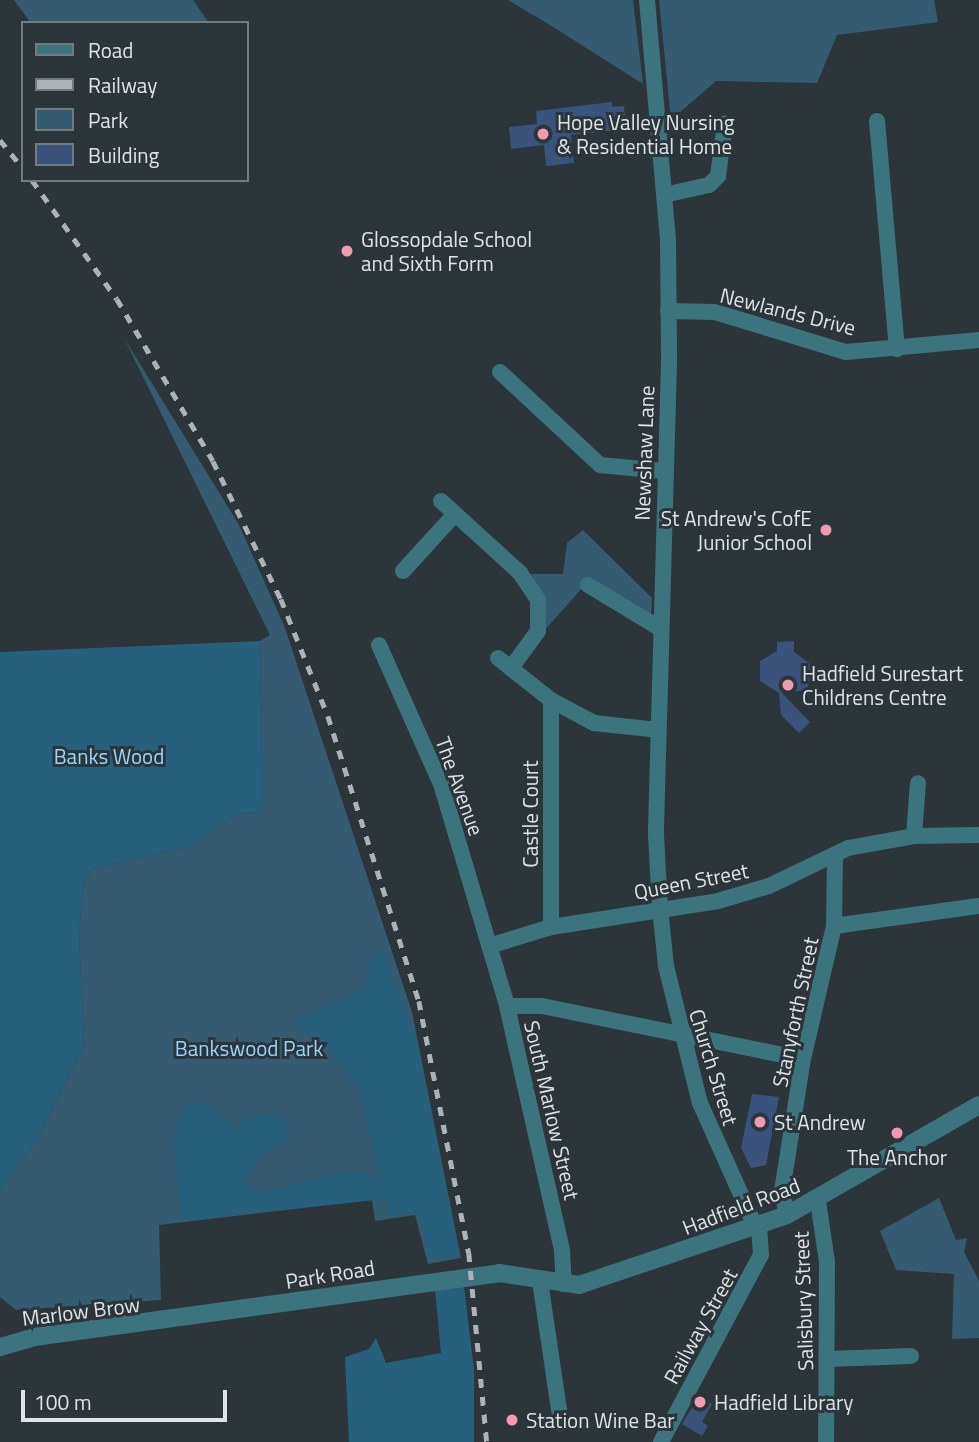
<!DOCTYPE html>
<html>
<head>
<meta charset="utf-8">
<style>
  body { margin:0 }
  #map { position:relative; width:979px; height:1442px; overflow:hidden; background:#2c353a; font-family:"Titillium Web",sans-serif }
  div>[style] { position:absolute }
  .green>* { inset:0; background:#355b70 }
  .forest>* { inset:0; background:#26607d }
  .building>* { inset:0; background:#3a537d }
  .minor>* { height:16px; margin:-8px; padding:0 8px; transform-origin:8px; border-radius:8px; background:#3b747c }
  .tertiary>* { height:18px; margin:-9px; padding:0 9px; transform-origin:9px; border-radius:9px; background:#3b747c }
  .rail>* { height:4.5px; margin-top:-2.25px; transform-origin:0; background:repeating-linear-gradient(90deg,#acb2b7 0 9px,transparent 0 18px) }
  .dots>* { width:19px; height:19px; translate:-50% -50%; box-sizing:border-box; border:4px solid #2c353a; border-radius:50% }
  span { translate:-50% -50%; white-space:nowrap; text-align:center; line-height:1.15; -webkit-text-stroke:6px #2c353a; paint-order:stroke }
  .poi-label { font-size:21px; color:#dee3e7 }
  .left { translate:0 -50%; text-align:left }
  .right { translate:-100% -50%; text-align:right }
  .street-label { font-size:21px; color:#dee3e7 }
  .park-label { font-size:21px; color:#94d6fc }
  .legend { position:absolute; left:21px; top:21px; width:228px; height:161px; box-sizing:border-box; background:#2c353a; border:2px solid #737b7f; margin:0; padding:9px 12px; list-style:none; font-size:21px; color:#dee3e7 }
  .legend li { display:flex; align-items:center; gap:14px; height:35px }
  .legend b { width:35px; border:2px solid #737b7f }
  .scale { position:absolute; left:21px; top:1390px; width:206px; height:32px; box-sizing:border-box; border:4px solid #dee3e7; border-top:0; padding-left:9px; font-size:21px; line-height:24px; white-space:nowrap; color:#dee3e7; -webkit-text-stroke:5px #2c353a; paint-order:stroke }
</style>
</head>
<body>
<div id="map">
  <div class="green">
    <i style="clip-path:polygon(14px 0,193px 0,209px 23px,31px 23px)"></i>
    <i style="clip-path:polygon(508px 0,633px 0,643px 84px,550px 25px)"></i>
    <i style="clip-path:polygon(659px 0,934px 0,938px 22px,837px 35px,817px 83px,716px 81px,671px 120px)"></i>
    <i style="clip-path:polygon(124px 338px,239px 525px,285px 628px,412px 1012px,461px 1258px,428px 1264px,415px 1215px,375px 1221px,372px 1200px,159px 1225px,161px 1300px,16px 1310px,0 1297px,0 1191px,39px 1135px,84px 1045px,79px 935px,83px 886px,92px 869px,194px 845px,235px 814px,263px 813px,260px 641px,270px 635px)"></i>
    <i style="clip-path:polygon(583px 530px,652px 598px,651px 617px,591px 578px,544px 631px,545px 608px,531px 574px,563px 574px,567px 543px)"></i>
    <i style="clip-path:polygon(939px 1198px,956px 1240px,967px 1238px,964px 1252px,979px 1281px,979px 1338px,952px 1339px,954px 1274px,896px 1270px,880px 1231px)"></i>
  </div>
  <div class="forest">
    <i style="clip-path:polygon(260px 641px,263px 813px,235px 814px,194px 845px,92px 869px,83px 886px,79px 935px,84px 1045px,39px 1135px,0 1191px,0 652px)"></i>
    <i style="clip-path:polygon(380px 949px,416px 1036px,459px 1256px,430px 1259px,419px 1212px,389px 1216px,385px 1199px,181px 1220px,173px 1135px,188px 1101px,208px 1104px,237px 1127px,251px 1116px,280px 1115px,291px 1137px,256px 1159px,246px 1183px,257px 1193px,355px 1170px,380px 1178px,360px 1090px,328px 1050px,293px 1021px,365px 988px,371px 957px)"></i>
    <i style="clip-path:polygon(464px 1286px,474px 1370px,474px 1442px,349px 1442px,345px 1357px,369px 1349px,376px 1338px,386px 1363px,441px 1353px,435px 1290px)"></i>
  </div>
  <div class="building">
    <i style="clip-path:polygon(612px 102px,612px 107px,624px 106px,626px 129px,571px 135px,574px 163px,546px 166px,544px 145px,511px 149px,509px 127px,537px 124px,536px 111px)"></i>
    <i style="clip-path:polygon(794px 641px,794px 652px,810px 664px,808px 690px,782px 693px,810px 722px,799px 733px,781px 715px,779px 693px,760px 681px,760px 661px,777px 651px,777px 642px)"></i>
    <i style="clip-path:polygon(752px 1094px,779px 1097px,766px 1165px,751px 1168px,741px 1148px)"></i>
    <i style="clip-path:polygon(699px 1396px,712px 1404px,702px 1422px,708px 1426px,702px 1436px,682px 1424px)"></i>
  </div>
  <div class="minor">
    <i style="left:647px;top:0;width:239px;rotate:85deg"></i>
    <i style="left:668px;top:238px;width:125px;rotate:89.5deg"></i>
    <i style="left:669px;top:363px;width:472px;rotate:91.6deg"></i>
    <i style="left:656px;top:835px;width:73px;rotate:86.9deg"></i>
    <i style="left:660px;top:908px;width:58px;rotate:84.1deg"></i>
    <i style="left:666px;top:966px;width:141px;rotate:76.1deg"></i>
    <i style="left:700px;top:1103px;width:137px;rotate:65.9deg"></i>
    <i style="left:877px;top:121px;width:229px;rotate:85deg"></i>
    <i style="left:664px;top:195px;width:46px;rotate:-12.5deg"></i>
    <i style="left:709px;top:185px;width:13px;rotate:-45deg"></i>
    <i style="left:718px;top:176px;width:53px;rotate:-82.5deg"></i>
    <i style="left:668px;top:311px;width:47px;rotate:1.2deg"></i>
    <i style="left:715px;top:312px;width:137px;rotate:17deg"></i>
    <i style="left:846px;top:352px;width:134px;rotate:-5.2deg"></i>
    <i style="left:500px;top:372px;width:137px;rotate:42.9deg"></i>
    <i style="left:600px;top:465px;width:62px;rotate:5.5deg"></i>
    <i style="left:441px;top:501px;width:107px;rotate:42.3deg"></i>
    <i style="left:520px;top:573px;width:32px;rotate:56deg"></i>
    <i style="left:538px;top:600px;width:31px;rotate:90deg"></i>
    <i style="left:538px;top:631px;width:46px;rotate:126.1deg"></i>
    <i style="left:403px;top:571px;width:77px;rotate:-47.6deg"></i>
    <i style="left:588px;top:585px;width:85px;rotate:31.1deg"></i>
    <i style="left:379px;top:645px;width:152px;rotate:66deg"></i>
    <i style="left:441px;top:784px;width:232px;rotate:73.4deg"></i>
    <i style="left:507px;top:1006px;width:250px;rotate:77.3deg"></i>
    <i style="left:562px;top:1250px;width:34px;rotate:87deg"></i>
    <i style="left:498px;top:658px;width:68px;rotate:38.4deg"></i>
    <i style="left:551px;top:700px;width:49px;rotate:28.1deg"></i>
    <i style="left:594px;top:723px;width:64px;rotate:6.2deg"></i>
    <i style="left:551px;top:700px;width:227px;rotate:90deg"></i>
    <i style="left:914px;top:836px;width:53px;rotate:-85.7deg"></i>
    <i style="left:834px;top:926px;width:146px;rotate:-7.9deg"></i>
    <i style="left:489px;top:946px;width:65px;rotate:-17deg"></i>
    <i style="left:551px;top:927px;width:169px;rotate:-8.8deg"></i>
    <i style="left:718px;top:901px;width:53px;rotate:-16.4deg"></i>
    <i style="left:769px;top:886px;width:88px;rotate:-25.7deg"></i>
    <i style="left:848px;top:848px;width:67px;rotate:-10.3deg"></i>
    <i style="left:914px;top:836px;width:65px;rotate:-0.9deg"></i>
    <i style="left:507px;top:1006px;width:35px"></i>
    <i style="left:542px;top:1006px;width:266px;rotate:11.5deg"></i>
    <i style="left:818px;top:1201px;width:62px;rotate:81.6deg"></i>
    <i style="left:827px;top:1262px;width:180px;rotate:90.3deg"></i>
    <i style="left:787px;top:1215px;width:25px;rotate:-102deg"></i>
    <i style="left:782px;top:1191px;width:134px;rotate:-81deg"></i>
    <i style="left:803px;top:1059px;width:137px;rotate:-76.9deg"></i>
    <i style="left:834px;top:926px;width:68px;rotate:-89.2deg"></i>
    <i style="left:540px;top:1281px;width:144px;rotate:81.6deg"></i>
    <i style="left:828px;top:1359px;width:83px;rotate:-2.1deg"></i>
    <i style="left:661px;top:1442px;width:212px;rotate:-61.9deg"></i>
    <i style="left:761px;top:1255px;width:28px;rotate:-94deg"></i>
  </div>
  <div class="tertiary">
    <i style="left:0;top:1347px;width:35px;rotate:-16deg"></i>
    <i style="left:34px;top:1337px;width:469px;rotate:-7.8deg"></i>
    <i style="left:499px;top:1273px;width:81px;rotate:8.5deg"></i>
    <i style="left:579px;top:1285px;width:219px;rotate:-18.6deg"></i>
    <i style="left:787px;top:1215px;width:221px;rotate:-29.8deg"></i>
  </div>
  <div class="rail">
    <i style="left:0;top:140px;width:36px;rotate:51deg"></i>
    <i style="left:32px;top:180px;width:146px;rotate:54.5deg"></i>
    <i style="left:117px;top:299px;width:188px;rotate:59.3deg"></i>
    <i style="left:213px;top:461px;width:154px;rotate:63.8deg"></i>
    <i style="left:281px;top:599px;width:126px;rotate:68.1deg"></i>
    <i style="left:328px;top:716px;width:299px;rotate:72.3deg"></i>
    <i style="left:419px;top:1001px;width:257px;rotate:78.8deg"></i>
    <i style="left:469px;top:1253px;width:190px;rotate:84.6deg"></i>
  </div>
  <div class="dots">
    <i style="left:543px;top:134px;background:#f19ab1"></i>
    <i style="left:347px;top:251px;background:#f19ab1"></i>
    <i style="left:826px;top:530px;background:#f19ab1"></i>
    <i style="left:788px;top:685px;background:#f19ab1"></i>
    <i style="left:760px;top:1122px;background:#f19ab1"></i>
    <i style="left:897px;top:1133px;background:#f19ab1"></i>
    <i style="left:700px;top:1402px;background:#f19ab1"></i>
    <i style="left:512px;top:1420px;background:#f19ab1"></i>
  </div>
  <div class="poi-label">
    <span class="left" style="left:557px;top:134px">Hope Valley Nursing<br>&amp; Residential Home</span>
    <span class="left" style="left:361px;top:251px">Glossopdale School<br>and Sixth Form</span>
    <span class="right" style="left:812px;top:530px">St Andrew's CofE<br>Junior School</span>
    <span class="left" style="left:802px;top:685px">Hadfield Surestart<br>Childrens Centre</span>
    <span class="left" style="left:774px;top:1122px">St Andrew</span>
    <span style="left:897px;top:1157px">The Anchor</span>
    <span class="left" style="left:714px;top:1402px">Hadfield Library</span>
    <span class="left" style="left:526px;top:1420px">Station Wine Bar</span>
  </div>
  <div class="street-label">
    <span style="left:788px;top:311px;rotate:14deg">Newlands Drive</span>
    <span style="left:644px;top:453px;rotate:-88deg">Newshaw Lane</span>
    <span style="left:460px;top:786px;rotate:70deg">The Avenue</span>
    <span style="left:530px;top:814px;rotate:-90deg">Castle Court</span>
    <span style="left:691px;top:881px;rotate:-11deg">Queen Street</span>
    <span style="left:795px;top:1012px;rotate:-78deg">Stanyforth Street</span>
    <span style="left:714px;top:1067px;rotate:73deg">Church Street</span>
    <span style="left:552px;top:1110px;rotate:77deg">South Marlow Street</span>
    <span style="left:741px;top:1206px;rotate:-21deg">Hadfield Road</span>
    <span style="left:330px;top:1274px;rotate:-9deg">Park Road</span>
    <span style="left:803px;top:1301px;rotate:-92deg">Salisbury Street</span>
    <span style="left:81px;top:1311px;rotate:-7deg">Marlow Brow</span>
    <span style="left:700px;top:1326px;rotate:-61deg">Railway Street</span>
  </div>
  <div class="park-label">
    <span style="left:109px;top:756px">Banks Wood</span>
    <span style="left:249px;top:1048px">Bankswood Park</span>
  </div>
  <ul class="legend">
  <li><b style="height:9px;background:#3b747c"></b>Road</li>
  <li><b style="height:9px;background:#acb2b7"></b>Railway</li>
  <li><b style="height:19px;background:#355b70"></b>Park</li>
  <li><b style="height:19px;background:#3a537d"></b>Building</li>
  </ul>
  <div class="scale">100 m</div>
</div>
</body>
</html>
